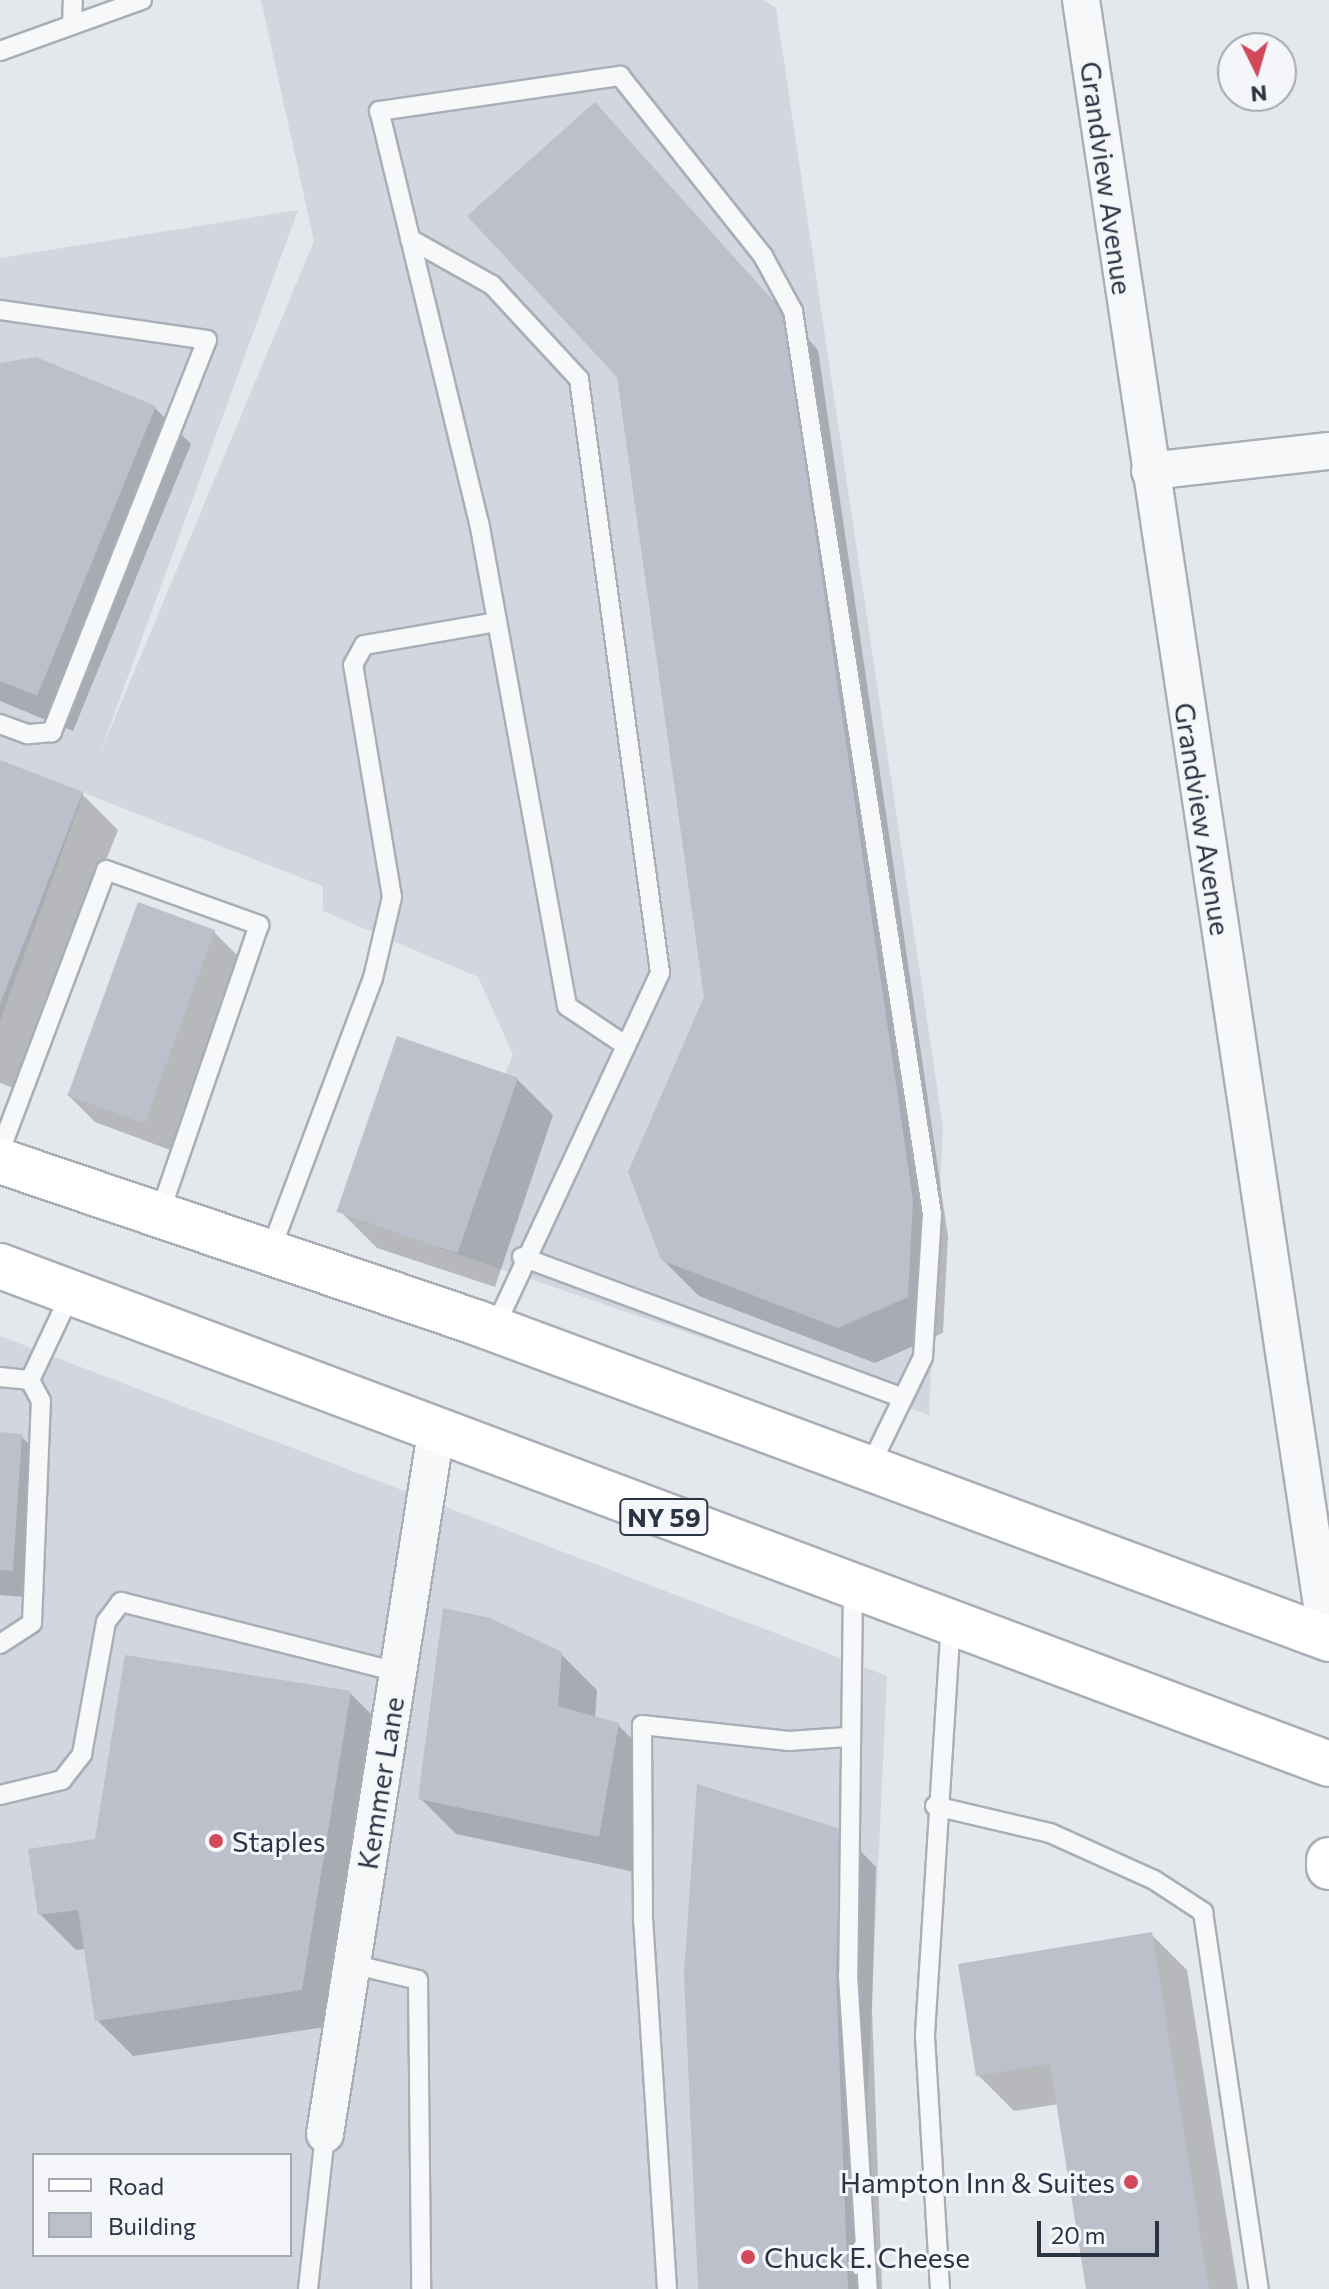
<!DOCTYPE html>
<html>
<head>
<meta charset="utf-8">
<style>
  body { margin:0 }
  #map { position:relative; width:1329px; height:2289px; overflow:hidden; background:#e4e7ec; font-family:Commissioner,sans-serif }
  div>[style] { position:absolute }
  .built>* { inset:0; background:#d2d6de }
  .shadow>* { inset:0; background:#0003 }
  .building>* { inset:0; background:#bbc0ca; transform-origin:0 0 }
  .roads { filter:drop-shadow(2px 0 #a9aeb7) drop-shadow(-2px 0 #a9aeb7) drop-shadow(0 2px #a9aeb7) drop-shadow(0 -2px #a9aeb7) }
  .lane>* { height:18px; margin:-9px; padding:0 9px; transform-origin:9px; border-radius:9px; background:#f7f8fa }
  .street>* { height:36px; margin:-18px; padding:0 18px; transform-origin:18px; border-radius:18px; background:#f7f8fa }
  .primary>* { height:44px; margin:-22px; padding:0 22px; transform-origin:22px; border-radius:22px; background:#fff }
  .highway>* { height:44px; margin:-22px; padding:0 22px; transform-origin:22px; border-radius:22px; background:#fff }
  .dots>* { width:22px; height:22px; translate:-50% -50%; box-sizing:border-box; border:4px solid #f4f6f9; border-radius:50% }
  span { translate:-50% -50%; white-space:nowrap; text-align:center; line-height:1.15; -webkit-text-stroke:6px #f4f6f9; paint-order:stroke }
  .shield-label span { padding:2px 6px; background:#f4f6f9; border:2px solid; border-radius:6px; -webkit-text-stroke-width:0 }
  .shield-label { font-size:26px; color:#2b3445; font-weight:700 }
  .street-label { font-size:28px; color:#2b3445 }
  .poi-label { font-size:28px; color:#2b3445 }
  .left { translate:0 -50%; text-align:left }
  .right { translate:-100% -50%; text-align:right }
  .legend { position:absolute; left:32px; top:2153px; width:260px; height:104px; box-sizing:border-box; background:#f4f6f9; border:2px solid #a4a8b1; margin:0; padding:10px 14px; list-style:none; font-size:24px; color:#2b3445 }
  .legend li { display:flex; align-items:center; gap:16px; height:40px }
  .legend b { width:40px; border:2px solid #a4a8b1 }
  .north { position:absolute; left:1217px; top:32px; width:80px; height:80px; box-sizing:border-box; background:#f4f6f9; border:2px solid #a4a8b1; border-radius:50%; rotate:175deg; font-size:22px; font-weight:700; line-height:32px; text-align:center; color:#2b3445 }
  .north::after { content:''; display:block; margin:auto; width:28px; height:36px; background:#d1495b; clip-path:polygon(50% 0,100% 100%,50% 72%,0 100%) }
  .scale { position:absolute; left:1037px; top:2221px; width:122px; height:36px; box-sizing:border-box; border:4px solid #2b3445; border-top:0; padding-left:10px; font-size:24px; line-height:28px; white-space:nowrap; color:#2b3445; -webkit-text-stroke:6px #f4f6f9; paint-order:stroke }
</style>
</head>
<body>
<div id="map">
  <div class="built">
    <i style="clip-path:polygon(261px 0,764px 0,776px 8px,943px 1127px,929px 1415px,439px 1248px,513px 1054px,478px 977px,323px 911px,323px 886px,84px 793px,0 1021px,0 258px,298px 210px,99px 756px,314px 241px)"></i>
    <i style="clip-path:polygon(evenodd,0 1336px,887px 1676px,864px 2173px,866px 2289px,0 2289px,0 1336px,34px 2155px,290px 2155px,290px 2255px,34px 2255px,34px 2155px)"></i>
  </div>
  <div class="shadow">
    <i style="clip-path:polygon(595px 105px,818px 350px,948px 1237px,943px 1333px,875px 1363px,699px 1296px,662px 1259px,706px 998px)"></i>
    <i style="clip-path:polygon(0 365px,155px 408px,191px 444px,73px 731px,0 701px)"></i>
    <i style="clip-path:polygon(0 762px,82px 794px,118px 830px,16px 1089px,0 1083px)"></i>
    <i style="clip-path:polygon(214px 932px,242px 960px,170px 1150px,95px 1122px,67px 1094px)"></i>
    <i style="clip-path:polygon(517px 1079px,553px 1115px,495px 1287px,377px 1248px,341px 1212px)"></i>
    <i style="clip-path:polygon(0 1434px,21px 1436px,49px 1464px,40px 1598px,0 1595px)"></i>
    <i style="clip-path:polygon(561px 1654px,597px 1690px,595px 1718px,618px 1725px,654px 1761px,635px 1872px,456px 1834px,420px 1798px)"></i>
    <i style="clip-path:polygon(350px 1693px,386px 1729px,338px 2025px,133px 2056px,97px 2020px,86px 1949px,76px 1950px,40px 1914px,97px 1840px)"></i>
    <i style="clip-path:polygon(840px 1830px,876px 1867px,872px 2009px,882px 2289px,700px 2289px)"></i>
    <i style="clip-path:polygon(1151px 1934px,1187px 1970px,1238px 2289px,1088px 2289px,1059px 2104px,1014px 2111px,978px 2075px)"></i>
  </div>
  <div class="building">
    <i style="clip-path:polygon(595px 102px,783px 312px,913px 1200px,908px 1297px,838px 1328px,661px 1260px,628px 1172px,704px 997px,617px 377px,467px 216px)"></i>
    <i style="clip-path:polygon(36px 357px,156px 406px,37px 696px,0 681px,0 363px)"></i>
    <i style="clip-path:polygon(0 760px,83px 792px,0 1004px)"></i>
    <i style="left:138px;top:902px;width:82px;height:206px;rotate:20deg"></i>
    <i style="left:397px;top:1036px;width:128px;height:186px;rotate:19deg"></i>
    <i style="clip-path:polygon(0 1432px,22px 1434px,13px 1571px,0 1570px)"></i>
    <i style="clip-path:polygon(443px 1608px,490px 1618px,562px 1652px,558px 1706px,619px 1723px,599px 1837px,418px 1799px)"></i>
    <i style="clip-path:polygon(125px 1655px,351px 1691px,302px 1990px,95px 2021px,78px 1910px,38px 1915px,28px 1849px,95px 1839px)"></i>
    <i style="clip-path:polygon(697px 1784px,841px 1829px,836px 1972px,848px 2289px,698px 2289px,684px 1974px)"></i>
    <i style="clip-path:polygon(1152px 1932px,1209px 2289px,1086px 2289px,1050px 2064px,976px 2076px,958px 1964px)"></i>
  </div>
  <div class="roads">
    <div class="lane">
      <i style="left:72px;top:25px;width:25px;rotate:-88deg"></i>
      <i style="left:0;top:51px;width:151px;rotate:-19.8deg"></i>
      <i style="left:410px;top:239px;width:94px;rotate:29.3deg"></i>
      <i style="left:492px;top:285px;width:128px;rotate:47.2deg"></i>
      <i style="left:579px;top:379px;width:599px;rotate:82.23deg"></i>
      <i style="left:660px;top:973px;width:393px;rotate:115deg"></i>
      <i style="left:0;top:310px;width:209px;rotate:8.2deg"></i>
      <i style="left:207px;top:340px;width:422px;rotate:111.6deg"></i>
      <i style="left:52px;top:732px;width:25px;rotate:175deg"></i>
      <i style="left:27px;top:734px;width:29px;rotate:-160deg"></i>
      <i style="left:625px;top:1045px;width:70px;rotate:-146.1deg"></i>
      <i style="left:567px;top:1006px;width:491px;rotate:-100.3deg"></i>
      <i style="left:479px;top:523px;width:424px;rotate:-103.6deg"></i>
      <i style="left:379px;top:111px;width:244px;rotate:-8.3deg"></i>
      <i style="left:620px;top:76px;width:230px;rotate:51.5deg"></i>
      <i style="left:763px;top:256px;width:63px;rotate:61.4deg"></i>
      <i style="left:793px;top:311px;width:914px;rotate:81.25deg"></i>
      <i style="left:932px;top:1214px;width:143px;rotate:93.6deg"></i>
      <i style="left:923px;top:1357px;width:123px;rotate:115.9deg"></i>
      <i style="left:0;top:1151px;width:300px;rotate:-69.3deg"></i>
      <i style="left:106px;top:870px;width:163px;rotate:19.8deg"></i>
      <i style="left:259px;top:925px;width:307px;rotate:109deg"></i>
      <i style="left:270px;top:1252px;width:293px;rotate:-69.4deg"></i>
      <i style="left:373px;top:978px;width:83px;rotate:-76.8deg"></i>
      <i style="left:392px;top:897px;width:235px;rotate:-99.5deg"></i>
      <i style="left:353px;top:665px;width:23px;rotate:-61deg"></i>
      <i style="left:364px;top:645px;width:135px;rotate:-9.8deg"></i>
      <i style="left:522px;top:1257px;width:406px;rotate:20.3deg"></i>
      <i style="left:0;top:1377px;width:30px;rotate:6deg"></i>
      <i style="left:30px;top:1380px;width:96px;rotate:-64.8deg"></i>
      <i style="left:853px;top:1587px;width:388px;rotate:90.7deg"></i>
      <i style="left:848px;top:1975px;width:315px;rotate:86.4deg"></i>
      <i style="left:0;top:1644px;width:38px;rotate:-33deg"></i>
      <i style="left:32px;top:1623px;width:222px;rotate:-87.7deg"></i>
      <i style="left:41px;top:1401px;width:24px;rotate:-118deg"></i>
      <i style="left:0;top:1795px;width:64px;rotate:-13.6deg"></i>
      <i style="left:62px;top:1780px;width:33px;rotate:-52deg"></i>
      <i style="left:82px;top:1754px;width:134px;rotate:-79.7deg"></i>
      <i style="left:106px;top:1622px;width:25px;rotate:-53deg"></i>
      <i style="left:121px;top:1602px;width:286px;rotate:14.2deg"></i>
      <i style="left:935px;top:1806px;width:118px;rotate:13.2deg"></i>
      <i style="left:1050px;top:1833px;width:114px;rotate:24.3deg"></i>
      <i style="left:1154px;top:1880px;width:59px;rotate:33.1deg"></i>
      <i style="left:1203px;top:1912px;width:381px;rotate:81.6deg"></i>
      <i style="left:352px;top:1964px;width:68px;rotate:13.6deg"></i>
      <i style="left:418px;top:1980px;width:309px;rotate:89.4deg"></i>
      <i style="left:308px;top:2289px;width:156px;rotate:-83.7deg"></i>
      <i style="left:667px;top:2289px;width:369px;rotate:-93.7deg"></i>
      <i style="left:643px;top:1921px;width:196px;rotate:-90.3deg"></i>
      <i style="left:642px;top:1725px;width:148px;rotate:6.2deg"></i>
      <i style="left:789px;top:1741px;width:58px;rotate:-3.9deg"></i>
      <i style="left:940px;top:2289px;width:255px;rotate:-93.4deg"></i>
      <i style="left:925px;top:2034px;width:411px;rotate:-86.4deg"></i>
    </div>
    <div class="street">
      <i style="left:1081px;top:0;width:1656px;rotate:81.46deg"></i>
      <i style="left:1150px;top:471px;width:180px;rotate:-6.4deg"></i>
      <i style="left:325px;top:2134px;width:711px;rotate:-81.01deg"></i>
    </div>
    <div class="primary">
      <i style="left:0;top:1161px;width:502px;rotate:18.72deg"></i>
      <i style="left:475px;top:1322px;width:911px;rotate:20.36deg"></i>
      <i style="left:0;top:1266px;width:1419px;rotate:20.54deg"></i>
    </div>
    <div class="highway">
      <i style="left:1329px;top:1860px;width:7px;rotate:90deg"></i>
    </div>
  </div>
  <div class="dots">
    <i style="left:216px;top:1841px;background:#d1495b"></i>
    <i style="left:1131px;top:2182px;background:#d1495b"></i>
    <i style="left:748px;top:2257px;background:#d1495b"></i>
  </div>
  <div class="shield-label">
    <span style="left:664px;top:1517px">NY 59</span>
  </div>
  <div class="street-label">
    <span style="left:1107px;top:178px;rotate:82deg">Grandview Avenue</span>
    <span style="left:1203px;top:819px;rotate:81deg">Grandview Avenue</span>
    <span style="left:380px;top:1783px;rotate:-81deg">Kemmer Lane</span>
  </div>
  <div class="poi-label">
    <span class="left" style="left:232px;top:1841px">Staples</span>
    <span class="right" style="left:1115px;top:2182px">Hampton Inn &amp; Suites</span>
    <span class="left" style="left:764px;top:2257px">Chuck E. Cheese</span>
  </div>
  <ul class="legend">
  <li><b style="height:10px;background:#fff"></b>Road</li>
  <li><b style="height:22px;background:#bbc0ca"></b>Building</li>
  </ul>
  <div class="north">N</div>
  <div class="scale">20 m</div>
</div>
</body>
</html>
